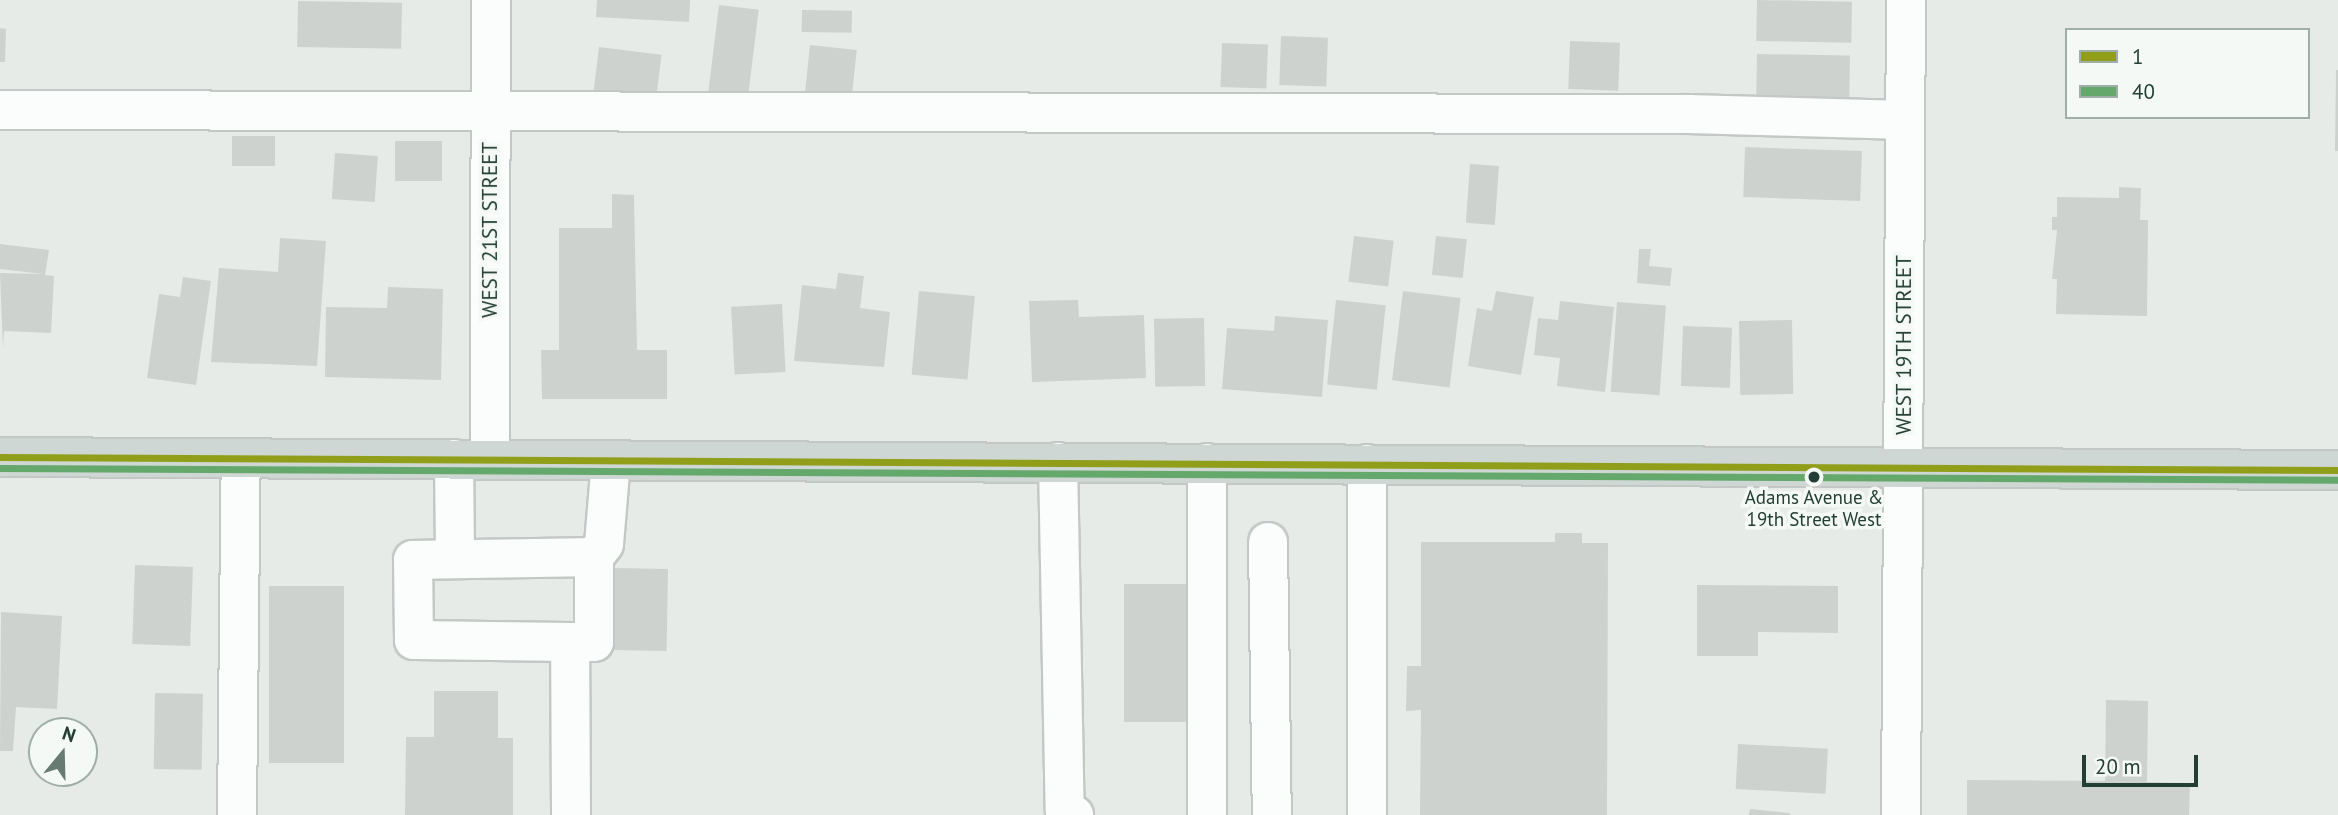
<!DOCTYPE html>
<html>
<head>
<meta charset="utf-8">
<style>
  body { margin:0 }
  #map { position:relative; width:2338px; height:815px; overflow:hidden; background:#e6ebe8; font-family:"PT Sans",sans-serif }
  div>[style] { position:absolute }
  .building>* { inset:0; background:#cdd2cf; transform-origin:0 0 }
  .roads { filter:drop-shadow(2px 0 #c3c8c5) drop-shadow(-2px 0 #c3c8c5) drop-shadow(0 2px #c3c8c5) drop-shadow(0 -2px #c3c8c5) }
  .minor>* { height:38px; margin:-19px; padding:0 19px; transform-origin:19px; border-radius:19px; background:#fbfcfc }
  .major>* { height:38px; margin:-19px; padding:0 19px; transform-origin:19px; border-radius:19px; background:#ced7d3 }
  .bus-1>* { height:7px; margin:-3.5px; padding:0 3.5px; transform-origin:3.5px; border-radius:3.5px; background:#919e1a }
  .bus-2>* { height:7px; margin:-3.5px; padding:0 3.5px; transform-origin:3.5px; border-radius:3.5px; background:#64a86c }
  .dots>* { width:19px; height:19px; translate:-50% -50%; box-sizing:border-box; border:4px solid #f4f9f6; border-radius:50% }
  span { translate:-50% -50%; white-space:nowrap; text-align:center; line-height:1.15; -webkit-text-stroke:7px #f4f9f6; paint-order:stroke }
  .bus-label { font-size:19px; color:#233e34 }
  .street-label { font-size:21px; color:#233e34 }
  .legend { position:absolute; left:2065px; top:28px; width:245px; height:91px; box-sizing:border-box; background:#f4f9f6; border:2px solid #a0aea8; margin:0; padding:9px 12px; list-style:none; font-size:21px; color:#233e34 }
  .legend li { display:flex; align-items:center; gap:14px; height:35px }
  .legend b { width:35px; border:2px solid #a0aea8 }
  .north { position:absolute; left:28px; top:717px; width:70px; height:70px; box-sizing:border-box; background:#f4f9f6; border:2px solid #a0aea8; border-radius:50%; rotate:19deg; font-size:19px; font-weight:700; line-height:28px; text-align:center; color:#233e34 }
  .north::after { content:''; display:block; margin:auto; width:24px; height:32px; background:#677b73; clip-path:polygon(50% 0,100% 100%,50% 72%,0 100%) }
  .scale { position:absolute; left:2082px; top:755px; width:116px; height:32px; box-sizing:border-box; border:4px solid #233e34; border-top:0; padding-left:9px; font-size:21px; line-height:24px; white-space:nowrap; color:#233e34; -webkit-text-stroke:5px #f4f9f6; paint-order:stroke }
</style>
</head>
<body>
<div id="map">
  <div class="building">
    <i style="clip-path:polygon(597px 0,690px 0,689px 22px,596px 17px)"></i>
    <i style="left:1757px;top:0;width:95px;height:41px;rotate:1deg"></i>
    <i style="left:298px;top:1px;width:104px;height:46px;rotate:1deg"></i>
    <i style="left:719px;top:5px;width:40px;height:88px;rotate:7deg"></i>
    <i style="left:802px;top:10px;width:50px;height:22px;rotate:1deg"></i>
    <i style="clip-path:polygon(0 28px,6px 29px,5px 62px,0 62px)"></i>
    <i style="left:1281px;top:36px;width:47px;height:49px;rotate:2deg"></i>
    <i style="left:1570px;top:41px;width:50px;height:48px;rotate:2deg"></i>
    <i style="left:1222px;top:43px;width:46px;height:44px;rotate:2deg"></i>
    <i style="left:810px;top:45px;width:47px;height:56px;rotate:6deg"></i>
    <i style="left:599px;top:47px;width:63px;height:45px;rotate:7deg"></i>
    <i style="left:1757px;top:54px;width:93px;height:46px;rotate:1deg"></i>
    <i style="clip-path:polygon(2336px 70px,2338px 70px,2338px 151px,2335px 151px)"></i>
    <i style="left:232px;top:136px;width:43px;height:30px"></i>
    <i style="left:395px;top:141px;width:47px;height:40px"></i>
    <i style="left:1745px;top:147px;width:117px;height:50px;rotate:2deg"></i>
    <i style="left:335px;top:153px;width:43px;height:46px;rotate:4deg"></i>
    <i style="left:1470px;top:164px;width:29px;height:59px;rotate:4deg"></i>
    <i style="clip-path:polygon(2119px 187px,2141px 188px,2140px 220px,2148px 220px,2147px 316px,2056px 314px,2057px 279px,2052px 279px,2057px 230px,2052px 230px,2052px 217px,2057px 217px,2057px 197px,2119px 198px)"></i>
    <i style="clip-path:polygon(612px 194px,634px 195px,637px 350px,667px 350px,667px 399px,542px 399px,541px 350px,559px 350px,559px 228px,612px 228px)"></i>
    <i style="left:1354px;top:236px;width:40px;height:46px;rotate:7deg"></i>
    <i style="left:1436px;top:236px;width:31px;height:39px;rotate:6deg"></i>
    <i style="clip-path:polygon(280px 238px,326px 241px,317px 366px,211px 362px,219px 268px,278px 272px)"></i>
    <i style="clip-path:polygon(0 244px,49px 250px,45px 275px,54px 276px,51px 333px,4px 331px,3px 349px,0 273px,43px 274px,0 269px)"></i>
    <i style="clip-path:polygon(1639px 249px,1651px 249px,1649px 266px,1672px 268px,1670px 286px,1637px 283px)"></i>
    <i style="clip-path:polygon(838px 273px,864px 276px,860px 308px,890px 312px,884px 367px,794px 361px,802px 285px,836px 289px)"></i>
    <i style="clip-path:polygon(183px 277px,211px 281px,196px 385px,147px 378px,159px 294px,180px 297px)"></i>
    <i style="clip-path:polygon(388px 287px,443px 289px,441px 380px,325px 377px,326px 307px,387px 308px)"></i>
    <i style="left:919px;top:291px;width:56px;height:84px;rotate:5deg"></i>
    <i style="left:1403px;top:291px;width:58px;height:90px;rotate:7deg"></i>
    <i style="clip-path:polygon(1496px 291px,1534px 297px,1521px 375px,1468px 366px,1477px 308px,1492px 311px)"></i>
    <i style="clip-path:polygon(1078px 300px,1079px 317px,1144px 315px,1146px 378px,1032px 382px,1029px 301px)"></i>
    <i style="left:1336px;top:300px;width:50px;height:85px;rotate:6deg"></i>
    <i style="clip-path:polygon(1560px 301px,1614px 307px,1605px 392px,1557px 386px,1560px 358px,1534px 355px,1538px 318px,1558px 320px)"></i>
    <i style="left:1617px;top:302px;width:49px;height:90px;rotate:4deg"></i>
    <i style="left:782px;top:304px;width:68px;height:51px;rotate:87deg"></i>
    <i style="clip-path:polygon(1275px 316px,1328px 320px,1322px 397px,1222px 389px,1227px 328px,1274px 331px)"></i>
    <i style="left:1204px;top:318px;width:68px;height:50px;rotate:89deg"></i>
    <i style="left:1792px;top:320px;width:74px;height:53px;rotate:89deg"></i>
    <i style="left:1683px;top:326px;width:49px;height:60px;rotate:2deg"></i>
    <i style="clip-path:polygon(1555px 533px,1582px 533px,1582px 543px,1608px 543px,1607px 815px,1420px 815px,1421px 710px,1406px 711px,1407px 666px,1421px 666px,1421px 542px,1555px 542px)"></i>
    <i style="left:135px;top:565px;width:58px;height:79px;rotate:2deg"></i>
    <i style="left:613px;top:568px;width:55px;height:82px;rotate:1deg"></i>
    <i style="left:1124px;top:584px;width:65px;height:138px"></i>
    <i style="clip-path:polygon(1697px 585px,1838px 586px,1838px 633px,1758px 632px,1758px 656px,1697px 656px)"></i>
    <i style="left:269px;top:586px;width:75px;height:177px"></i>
    <i style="clip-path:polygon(1px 612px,62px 616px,57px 709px,16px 707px,13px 751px,0 751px)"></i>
    <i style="clip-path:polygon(434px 691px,498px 691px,498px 738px,513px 738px,513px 815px,405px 815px,406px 737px,434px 737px)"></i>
    <i style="left:155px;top:693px;width:48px;height:76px;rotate:1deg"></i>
    <i style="clip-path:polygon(2106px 700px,2148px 701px,2147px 782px,2190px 783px,2189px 815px,1967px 815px,1967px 780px,2105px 781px)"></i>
    <i style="left:1738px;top:744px;width:90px;height:45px;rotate:3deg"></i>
    <i style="clip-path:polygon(1750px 809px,1790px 813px,1790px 815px,1749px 815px)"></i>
  </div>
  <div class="roads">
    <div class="minor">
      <i style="left:0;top:110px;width:1689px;rotate:0.14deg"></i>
      <i style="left:1689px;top:114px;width:216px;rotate:1.6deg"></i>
      <i style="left:454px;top:459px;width:99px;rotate:89.4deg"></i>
      <i style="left:490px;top:459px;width:459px;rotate:-89.9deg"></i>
      <i style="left:1058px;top:462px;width:349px;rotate:88.9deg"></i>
      <i style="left:1065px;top:811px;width:10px;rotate:24deg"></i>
      <i style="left:1367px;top:464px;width:351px;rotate:90deg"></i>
      <i style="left:1268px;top:542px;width:273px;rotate:89.2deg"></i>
      <i style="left:570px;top:642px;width:156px;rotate:-179.3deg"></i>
      <i style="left:414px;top:640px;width:80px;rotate:-90.7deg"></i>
      <i style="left:413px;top:560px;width:181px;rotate:-0.9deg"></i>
      <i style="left:237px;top:815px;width:357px;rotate:-89.4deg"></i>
      <i style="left:571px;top:815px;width:173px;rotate:-90.3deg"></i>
      <i style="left:570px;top:642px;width:24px"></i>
      <i style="left:594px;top:642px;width:85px;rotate:-90deg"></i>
      <i style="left:594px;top:557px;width:16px;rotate:-52deg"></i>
      <i style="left:604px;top:544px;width:84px;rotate:-85.2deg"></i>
      <i style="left:1207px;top:815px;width:352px;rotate:-90deg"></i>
      <i style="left:1901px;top:815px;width:815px;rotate:-89.65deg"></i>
    </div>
    <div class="major">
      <i style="left:0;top:457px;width:2338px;rotate:0.32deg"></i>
    </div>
  </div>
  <div class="bus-1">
    <i style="left:0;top:457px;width:2338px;rotate:0.32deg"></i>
  </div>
  <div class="bus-2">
    <i style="left:0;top:468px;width:2338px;rotate:0.29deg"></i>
  </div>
  <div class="dots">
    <i style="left:1814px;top:477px;background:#233e34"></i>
  </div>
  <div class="bus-label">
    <span style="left:1814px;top:509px">Adams Avenue &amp;<br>19th Street West</span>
  </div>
  <div class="street-label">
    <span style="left:490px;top:230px;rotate:-90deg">WEST 21ST STREET</span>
    <span style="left:1904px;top:345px;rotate:-90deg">WEST 19TH STREET</span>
  </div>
  <ul class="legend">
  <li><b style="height:9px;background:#919e1a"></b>1</li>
  <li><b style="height:9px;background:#64a86c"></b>40</li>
  </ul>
  <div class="north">N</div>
  <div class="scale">20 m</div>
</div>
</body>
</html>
